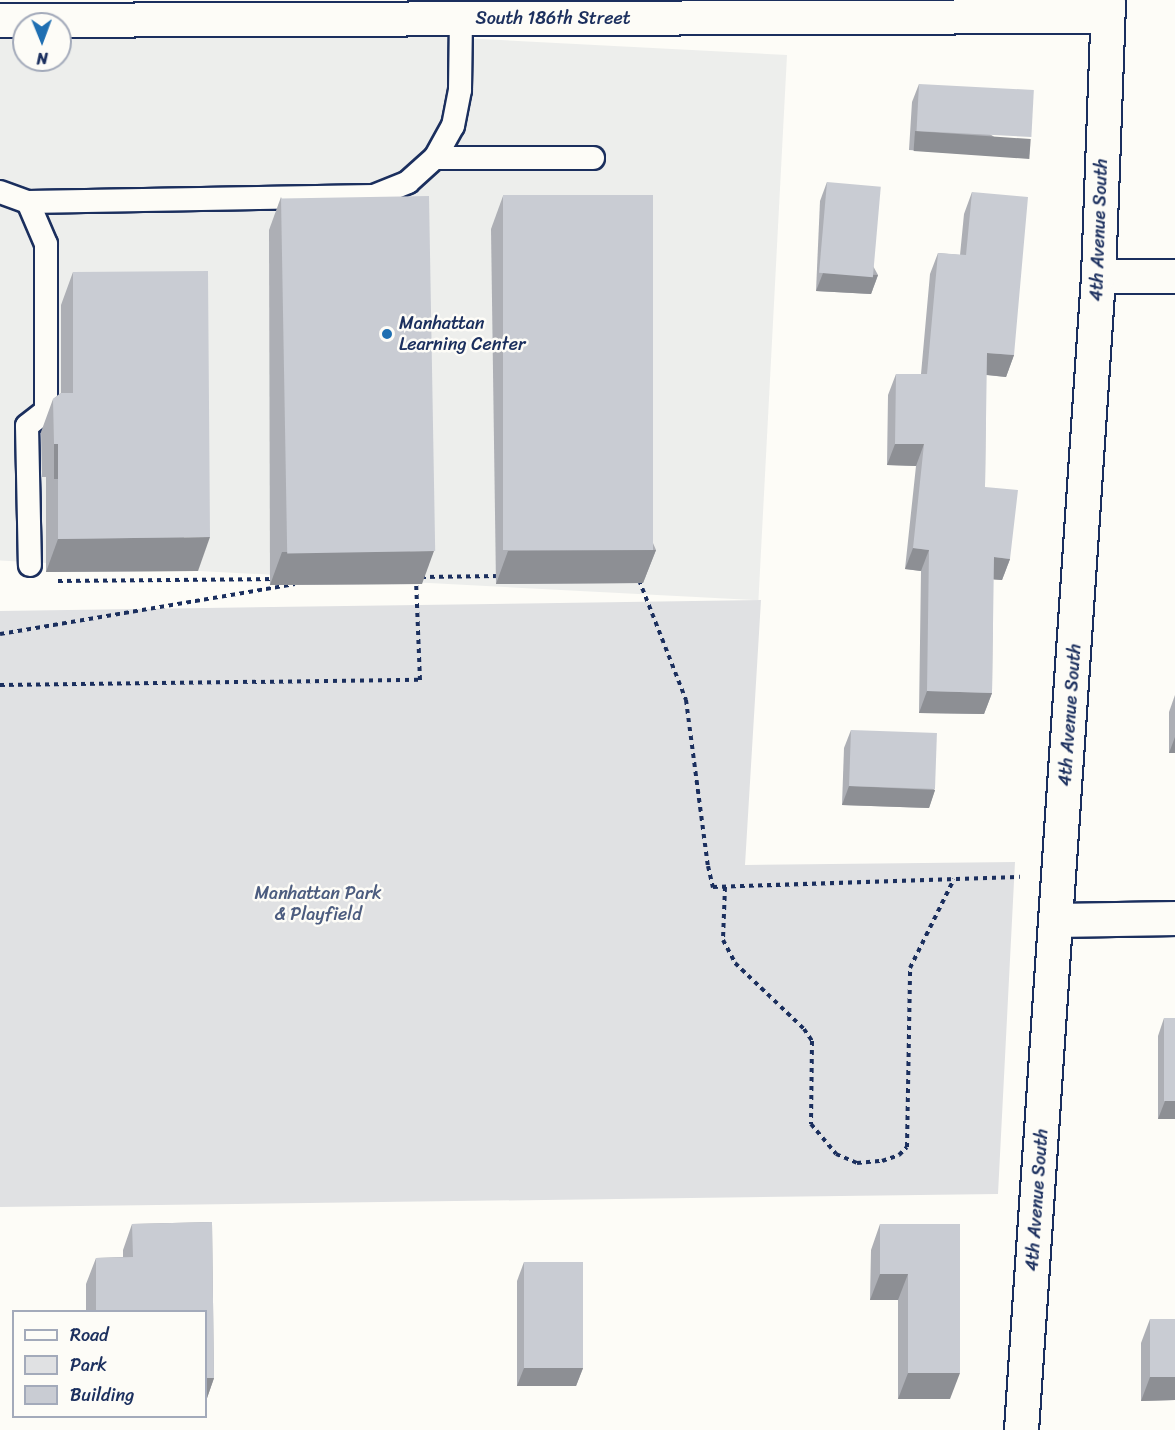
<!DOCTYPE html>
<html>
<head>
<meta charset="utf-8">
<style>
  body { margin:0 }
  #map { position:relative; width:1175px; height:1430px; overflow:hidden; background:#fdfcf7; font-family:Sriracha,sans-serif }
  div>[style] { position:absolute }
  .built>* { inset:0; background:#edeeec; transform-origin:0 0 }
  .green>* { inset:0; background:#e0e1e3 }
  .path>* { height:4px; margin-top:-2px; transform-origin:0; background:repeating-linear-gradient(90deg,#1b2f5e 0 4.5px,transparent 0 9px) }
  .roads { filter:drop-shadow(2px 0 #1b2f5e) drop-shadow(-2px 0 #1b2f5e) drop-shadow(0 2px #1b2f5e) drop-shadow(0 -2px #1b2f5e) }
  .service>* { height:22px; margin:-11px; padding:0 11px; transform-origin:11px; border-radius:11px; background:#fdfcf7 }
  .minor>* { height:33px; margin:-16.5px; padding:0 16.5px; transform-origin:16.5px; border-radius:16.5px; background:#fdfcf7 }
  .wall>* { inset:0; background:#adafb5 }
  .shaded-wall>* { inset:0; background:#8d8f94; transform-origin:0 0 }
  .building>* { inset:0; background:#c9ccd3; transform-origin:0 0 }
  .dots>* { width:16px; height:16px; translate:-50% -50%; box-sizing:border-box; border:3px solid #fdfcf7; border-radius:50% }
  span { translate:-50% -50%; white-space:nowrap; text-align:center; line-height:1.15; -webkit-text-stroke:5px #fdfcf7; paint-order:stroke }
  .street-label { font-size:18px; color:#1b2f5e }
  .poi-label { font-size:18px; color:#1b2f5e }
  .left { translate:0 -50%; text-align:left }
  .park-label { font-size:18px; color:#4c5c7f }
  .legend { position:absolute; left:12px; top:1310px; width:195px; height:108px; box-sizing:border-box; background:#fdfcf7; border:2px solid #a3aaba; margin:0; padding:8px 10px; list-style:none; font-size:18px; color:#1b2f5e }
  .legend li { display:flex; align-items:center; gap:12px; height:30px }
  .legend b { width:30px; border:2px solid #a3aaba }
  .north { position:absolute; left:12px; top:12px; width:60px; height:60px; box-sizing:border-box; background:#fdfcf7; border:2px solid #a3aaba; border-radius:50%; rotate:179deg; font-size:16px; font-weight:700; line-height:24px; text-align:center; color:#1b2f5e }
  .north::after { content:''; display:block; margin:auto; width:21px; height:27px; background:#1f6fb2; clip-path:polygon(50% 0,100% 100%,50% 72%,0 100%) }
</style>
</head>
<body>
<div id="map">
  <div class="built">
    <i style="left:787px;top:55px;width:546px;height:787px;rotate:93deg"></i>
  </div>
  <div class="green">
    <i style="clip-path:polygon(761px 600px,745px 865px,1015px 862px,998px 1194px,0 1207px,0 611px)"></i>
  </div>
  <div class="path">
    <i style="left:421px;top:577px;width:79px;rotate:-0.7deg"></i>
    <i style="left:639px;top:580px;width:129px;rotate:68.6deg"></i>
    <i style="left:686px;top:700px;width:167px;rotate:82.5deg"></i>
    <i style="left:708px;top:866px;width:22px;rotate:77deg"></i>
    <i style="left:713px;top:887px;width:307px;rotate:-1.9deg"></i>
    <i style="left:58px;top:581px;width:217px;rotate:-0.5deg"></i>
    <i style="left:0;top:634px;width:299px;rotate:-9.6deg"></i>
    <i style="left:0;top:685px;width:420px;rotate:-0.7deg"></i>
    <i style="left:420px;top:680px;width:98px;rotate:-92.3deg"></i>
    <i style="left:725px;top:887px;width:53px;rotate:92.2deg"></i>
    <i style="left:723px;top:940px;width:26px;rotate:62deg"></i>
    <i style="left:735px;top:963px;width:95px;rotate:43.7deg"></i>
    <i style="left:804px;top:1029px;width:14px;rotate:56deg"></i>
    <i style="left:812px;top:1041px;width:83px;rotate:90.7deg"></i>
    <i style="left:811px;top:1124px;width:39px;rotate:50deg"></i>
    <i style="left:836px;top:1154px;width:23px;rotate:23deg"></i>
    <i style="left:857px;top:1163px;width:25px;rotate:-5deg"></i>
    <i style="left:882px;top:1161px;width:18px;rotate:-19deg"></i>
    <i style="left:899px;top:1155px;width:11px;rotate:-45deg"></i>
    <i style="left:907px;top:1147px;width:179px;rotate:-89deg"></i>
    <i style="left:910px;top:968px;width:99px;rotate:-63.7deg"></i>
  </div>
  <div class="roads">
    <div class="service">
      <i style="left:435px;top:158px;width:158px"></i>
      <i style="left:0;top:192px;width:30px;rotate:20deg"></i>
      <i style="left:28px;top:202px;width:346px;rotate:-1deg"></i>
      <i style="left:374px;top:196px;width:37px;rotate:-22deg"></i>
      <i style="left:408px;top:182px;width:36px;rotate:-42deg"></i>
      <i style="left:435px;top:158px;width:37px;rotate:-61deg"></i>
      <i style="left:453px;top:126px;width:37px;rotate:-79deg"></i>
      <i style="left:460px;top:90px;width:72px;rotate:-89.2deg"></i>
      <i style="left:28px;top:202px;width:46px;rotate:66.8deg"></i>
      <i style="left:46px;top:244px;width:167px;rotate:90deg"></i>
      <i style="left:46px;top:411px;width:24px;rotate:142deg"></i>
      <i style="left:27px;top:426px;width:139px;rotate:88.8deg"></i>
    </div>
    <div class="minor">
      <i style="left:0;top:20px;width:1107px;rotate:-0.21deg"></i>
      <i style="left:1098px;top:276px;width:77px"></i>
      <i style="left:1057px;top:920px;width:118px;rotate:-1deg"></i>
      <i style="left:1021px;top:1430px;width:1157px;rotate:-86.18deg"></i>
      <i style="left:1098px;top:276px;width:276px;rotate:-87.9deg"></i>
    </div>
  </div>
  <div class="wall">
    <i style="clip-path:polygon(919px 84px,1024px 158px,909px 150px,912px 102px)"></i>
    <i style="clip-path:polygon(827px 182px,878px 275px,871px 294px,816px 291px,820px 201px)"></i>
    <i style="clip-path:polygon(972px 192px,1014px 355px,1006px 377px,986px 375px,985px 487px,1010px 559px,1002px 580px,993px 579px,992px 693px,984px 714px,919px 713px,921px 571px,905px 569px,916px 466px,887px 465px,888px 395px,896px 374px,921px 374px,930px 274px,938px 253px,960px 255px,964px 214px)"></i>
    <i style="clip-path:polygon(503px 196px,656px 550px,643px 583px,496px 584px,491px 229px)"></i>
    <i style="clip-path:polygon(281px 197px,422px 584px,270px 585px,269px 230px)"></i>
    <i style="clip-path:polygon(73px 272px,198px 571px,46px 572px,46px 477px,42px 477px,41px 432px,53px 399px,61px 393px,61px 305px)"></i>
    <i style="clip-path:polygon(1175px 695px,1175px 753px,1169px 753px,1169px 712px)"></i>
    <i style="clip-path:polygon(851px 730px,935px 790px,929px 808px,842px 805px,844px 748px)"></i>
    <i style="clip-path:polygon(1164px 1018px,1175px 1119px,1158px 1119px,1158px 1036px)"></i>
    <i style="clip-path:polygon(212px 1222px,214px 1378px,206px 1401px,206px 1311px,86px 1311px,86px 1284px,96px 1258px,123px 1257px,123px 1250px,132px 1224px)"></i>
    <i style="clip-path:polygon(880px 1224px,960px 1224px,950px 1399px,898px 1399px,898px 1300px,870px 1300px,871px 1250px)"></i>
    <i style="clip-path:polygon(524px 1262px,583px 1368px,576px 1386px,517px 1386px,517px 1281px)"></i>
    <i style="clip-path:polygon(1150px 1319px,1175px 1319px,1175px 1400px,1141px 1401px,1141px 1343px)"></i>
  </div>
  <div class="shaded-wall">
    <i style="left:915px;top:131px;width:116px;height:20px;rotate:4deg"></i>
    <i style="clip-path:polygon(823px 273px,878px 275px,871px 294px,816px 291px)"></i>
    <i style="clip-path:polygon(987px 353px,1014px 355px,1006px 377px,979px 374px)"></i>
    <i style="left:54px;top:444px;width:4px;height:35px"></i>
    <i style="clip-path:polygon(895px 444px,924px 444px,916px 466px,887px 465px)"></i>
    <i style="clip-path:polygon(210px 537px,198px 571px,46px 572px,58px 539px)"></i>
    <i style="clip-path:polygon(913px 548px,929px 550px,921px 571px,905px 569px)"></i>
    <i style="clip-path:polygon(656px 550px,643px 583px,496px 584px,508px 551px)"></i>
    <i style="clip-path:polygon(434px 551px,422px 584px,270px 585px,282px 552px)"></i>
    <i style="clip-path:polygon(994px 557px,1010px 559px,1002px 580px,986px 579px)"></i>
    <i style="clip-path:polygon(927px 691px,992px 693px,984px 714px,919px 713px)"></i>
    <i style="clip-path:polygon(1175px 737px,1175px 753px,1169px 753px)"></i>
    <i style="clip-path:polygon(849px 786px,935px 790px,929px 808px,842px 805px)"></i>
    <i style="clip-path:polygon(1175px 1100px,1175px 1119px,1158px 1119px,1165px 1101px)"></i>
    <i style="clip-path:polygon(880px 1274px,908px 1274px,898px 1300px,870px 1300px)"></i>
    <i style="clip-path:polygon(524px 1368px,583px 1368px,576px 1386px,517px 1386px)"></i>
    <i style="clip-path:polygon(908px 1373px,960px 1373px,950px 1399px,898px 1399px)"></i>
    <i style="clip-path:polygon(1150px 1377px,1175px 1377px,1175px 1400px,1141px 1401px)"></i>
    <i style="clip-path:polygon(206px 1378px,214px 1378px,206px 1401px)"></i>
  </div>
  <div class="building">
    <i style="left:919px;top:84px;width:115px;height:47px;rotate:3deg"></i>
    <i style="left:827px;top:182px;width:54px;height:91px;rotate:5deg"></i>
    <i style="clip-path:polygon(972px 192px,1028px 197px,1014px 355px,987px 353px,985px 487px,1018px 490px,1010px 559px,994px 557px,992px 693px,927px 691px,929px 550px,913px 548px,924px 444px,895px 444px,896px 374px,927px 374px,938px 253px,966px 255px)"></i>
    <i style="left:653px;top:195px;width:355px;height:150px;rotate:90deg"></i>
    <i style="left:429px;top:196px;width:355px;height:148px;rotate:89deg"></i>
    <i style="clip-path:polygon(208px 271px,210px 537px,58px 539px,58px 444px,54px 444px,53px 399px,61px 393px,73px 393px,73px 272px)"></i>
    <i style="left:851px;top:730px;width:86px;height:56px;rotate:2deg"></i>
    <i style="left:1164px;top:1018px;width:11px;height:83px"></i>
    <i style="clip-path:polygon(212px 1222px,214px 1378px,206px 1378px,206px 1311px,96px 1311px,96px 1258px,133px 1257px,132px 1224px)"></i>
    <i style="clip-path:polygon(880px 1224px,960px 1224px,960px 1373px,908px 1373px,908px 1274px,880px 1274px)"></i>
    <i style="left:524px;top:1262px;width:59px;height:106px"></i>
    <i style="left:1150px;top:1319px;width:25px;height:58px"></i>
  </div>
  <div class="dots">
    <i style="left:387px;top:334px;background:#1f6fb2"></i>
  </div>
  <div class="street-label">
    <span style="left:553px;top:18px">South 186th Street</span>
    <span style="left:1099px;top:230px;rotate:-88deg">4th Avenue South</span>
    <span style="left:1070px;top:715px;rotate:-86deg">4th Avenue South</span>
    <span style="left:1037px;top:1200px;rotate:-86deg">4th Avenue South</span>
  </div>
  <div class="poi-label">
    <span class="left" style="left:399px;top:334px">Manhattan<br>Learning Center</span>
  </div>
  <div class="park-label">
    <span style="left:318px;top:904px">Manhattan Park<br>&amp; Playfield</span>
  </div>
  <ul class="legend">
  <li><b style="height:8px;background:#fdfcf7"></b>Road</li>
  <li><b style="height:16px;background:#e0e1e3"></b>Park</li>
  <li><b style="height:16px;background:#c9ccd3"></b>Building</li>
  </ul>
  <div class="north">N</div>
</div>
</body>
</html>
